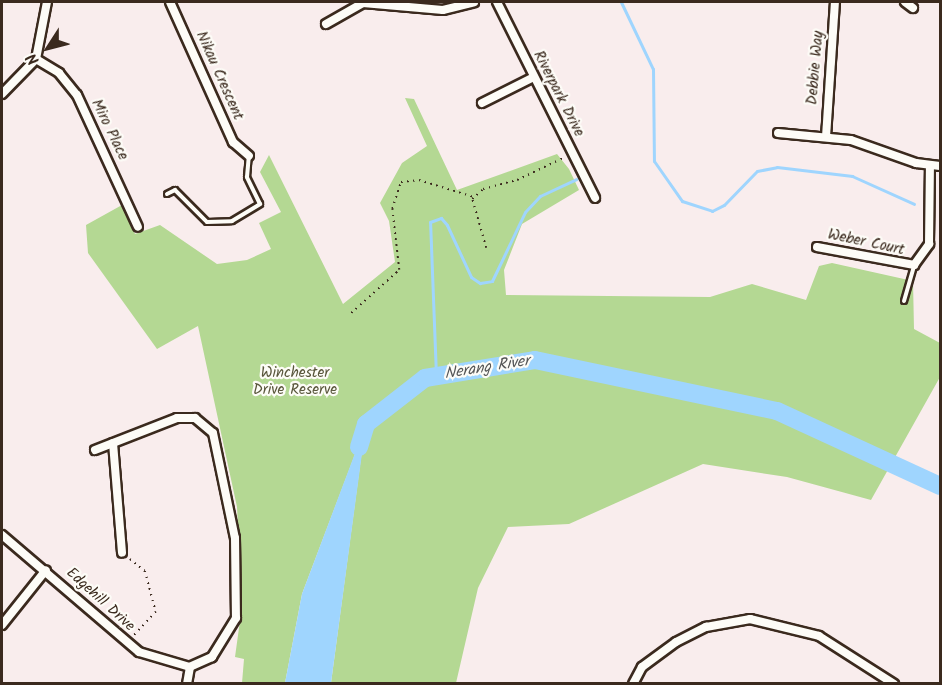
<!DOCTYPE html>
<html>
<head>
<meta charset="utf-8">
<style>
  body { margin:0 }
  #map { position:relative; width:942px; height:685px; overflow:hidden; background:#f9eded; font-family:Kalam,sans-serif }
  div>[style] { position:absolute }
  .green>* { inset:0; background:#b4d893 }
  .water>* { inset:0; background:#9fd5fe }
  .stream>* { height:3px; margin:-1.5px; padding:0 1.5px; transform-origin:1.5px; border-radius:1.5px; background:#9fd5fe }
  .river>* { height:18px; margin:-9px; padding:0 9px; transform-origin:9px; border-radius:9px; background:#9fd5fe }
  .path>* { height:1.5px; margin-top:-0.75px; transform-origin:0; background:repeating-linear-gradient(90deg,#3b2a1e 0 1.5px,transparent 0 6px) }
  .roads { filter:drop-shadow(2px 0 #3b2a1e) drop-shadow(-2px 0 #3b2a1e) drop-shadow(0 2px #3b2a1e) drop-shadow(0 -2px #3b2a1e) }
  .service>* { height:4px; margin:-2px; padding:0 2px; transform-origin:2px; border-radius:2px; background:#fdfcf7 }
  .minor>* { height:8px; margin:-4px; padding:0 4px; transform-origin:4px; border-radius:4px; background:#fdfcf7 }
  span { translate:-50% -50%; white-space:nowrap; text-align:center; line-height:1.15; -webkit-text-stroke:4.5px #fdfcf7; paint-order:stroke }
  .street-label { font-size:15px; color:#3b2a1e }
  .park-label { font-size:15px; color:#59563b }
  .water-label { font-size:16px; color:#545556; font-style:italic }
  .frame { position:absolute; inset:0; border:3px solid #3b2a1e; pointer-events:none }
  .north { position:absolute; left:18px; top:18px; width:60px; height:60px; -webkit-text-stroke:4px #fdfcf7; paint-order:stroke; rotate:234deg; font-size:16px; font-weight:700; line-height:24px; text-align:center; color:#3b2a1e }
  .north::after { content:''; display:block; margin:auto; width:21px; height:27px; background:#3b2a1e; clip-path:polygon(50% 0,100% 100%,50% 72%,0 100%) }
</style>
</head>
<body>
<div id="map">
  <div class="green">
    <i style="clip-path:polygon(405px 98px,414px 99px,457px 190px,557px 154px,569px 169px,579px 190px,522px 224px,504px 270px,506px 295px,710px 297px,752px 284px,806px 300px,819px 266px,832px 263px,913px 281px,914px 329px,940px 343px,940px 377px,871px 500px,787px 477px,703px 464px,569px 524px,508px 527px,478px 588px,456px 683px,331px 683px,365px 428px,302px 594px,285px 683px,242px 683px,244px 659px,235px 657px,242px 606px,237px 507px,198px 326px,157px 349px,88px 253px,86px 225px,122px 205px,135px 234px,160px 225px,217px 264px,247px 260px,271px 249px,259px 223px,281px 212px,260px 172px,269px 155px,343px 304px,395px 262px,389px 221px,380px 203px,402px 163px,427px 146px)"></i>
  </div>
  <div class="water">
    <i style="clip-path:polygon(366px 424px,331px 683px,285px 683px,302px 594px)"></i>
  </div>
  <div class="stream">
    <i style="left:621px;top:2px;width:74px;rotate:64.5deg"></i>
    <i style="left:653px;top:69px;width:92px;rotate:89.4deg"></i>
    <i style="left:654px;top:161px;width:49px;rotate:55deg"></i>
    <i style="left:682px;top:201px;width:32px;rotate:18deg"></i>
    <i style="left:712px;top:211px;width:13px;rotate:-27deg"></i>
    <i style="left:724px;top:205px;width:47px;rotate:-45.9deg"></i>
    <i style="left:757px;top:171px;width:20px;rotate:-11deg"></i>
    <i style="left:777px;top:167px;width:76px;rotate:6.8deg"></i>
    <i style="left:852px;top:176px;width:68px;rotate:24.3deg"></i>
    <i style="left:436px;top:376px;width:154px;rotate:-92.2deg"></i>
    <i style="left:430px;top:222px;width:12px;rotate:-20deg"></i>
    <i style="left:441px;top:218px;width:9px;rotate:49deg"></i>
    <i style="left:447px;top:225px;width:57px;rotate:65.2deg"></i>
    <i style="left:471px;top:277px;width:11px;rotate:34deg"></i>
    <i style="left:480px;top:283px;width:12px;rotate:-9deg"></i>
    <i style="left:492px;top:281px;width:76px;rotate:-64.4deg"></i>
    <i style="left:525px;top:212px;width:22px;rotate:-47deg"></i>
    <i style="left:540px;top:196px;width:40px;rotate:-25deg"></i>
  </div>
  <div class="river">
    <i style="left:359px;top:447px;width:24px;rotate:-73deg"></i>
    <i style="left:366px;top:424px;width:75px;rotate:-37.9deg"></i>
    <i style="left:425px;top:378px;width:111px;rotate:-9.3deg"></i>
    <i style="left:535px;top:360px;width:247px;rotate:11.9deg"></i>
    <i style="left:777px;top:411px;width:179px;rotate:24.7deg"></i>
  </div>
  <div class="path">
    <i style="left:486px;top:248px;width:51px;rotate:-105.9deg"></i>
    <i style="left:472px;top:199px;width:15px;rotate:-42deg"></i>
    <i style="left:483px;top:189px;width:35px;rotate:-15deg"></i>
    <i style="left:517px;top:180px;width:53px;rotate:-25.6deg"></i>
    <i style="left:351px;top:313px;width:64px;rotate:-41.9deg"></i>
    <i style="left:399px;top:270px;width:61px;rotate:-96.5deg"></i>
    <i style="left:392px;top:209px;width:28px;rotate:-72deg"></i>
    <i style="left:401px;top:182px;width:18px;rotate:-6deg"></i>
    <i style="left:419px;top:180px;width:58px;rotate:17.2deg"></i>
    <i style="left:130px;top:559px;width:19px;rotate:39deg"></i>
    <i style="left:145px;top:571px;width:42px;rotate:75deg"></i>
    <i style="left:156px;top:612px;width:33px;rotate:133deg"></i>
  </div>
  <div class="roads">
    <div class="service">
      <i style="left:167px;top:194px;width:9px;rotate:-27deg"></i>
      <i style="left:175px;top:190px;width:45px;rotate:45deg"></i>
      <i style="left:207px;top:222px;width:25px;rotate:-2deg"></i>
      <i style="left:232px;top:221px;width:33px;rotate:-31deg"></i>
      <i style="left:260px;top:204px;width:30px;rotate:-116deg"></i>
      <i style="left:247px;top:177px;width:21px;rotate:-85deg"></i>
      <i style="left:904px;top:301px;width:37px;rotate:-74deg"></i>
    </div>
    <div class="minor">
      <i style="left:170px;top:2px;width:154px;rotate:65.8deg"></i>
      <i style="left:233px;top:142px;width:21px;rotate:41deg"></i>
      <i style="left:497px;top:2px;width:219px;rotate:63.4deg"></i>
      <i style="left:905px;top:2px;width:10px;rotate:37deg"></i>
      <i style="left:326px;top:24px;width:43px;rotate:-29.6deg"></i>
      <i style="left:363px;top:3px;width:80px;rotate:5deg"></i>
      <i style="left:443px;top:10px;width:32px;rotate:-14deg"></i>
      <i style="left:36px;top:59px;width:27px;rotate:31deg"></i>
      <i style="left:59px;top:73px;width:28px;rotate:51deg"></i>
      <i style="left:77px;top:95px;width:145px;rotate:65.2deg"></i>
      <i style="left:2px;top:94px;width:49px;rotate:-45.8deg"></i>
      <i style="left:36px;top:59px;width:58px;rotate:-79.1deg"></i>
      <i style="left:482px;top:103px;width:58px;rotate:-26.6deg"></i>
      <i style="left:778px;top:133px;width:73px;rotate:5.5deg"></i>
      <i style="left:851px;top:140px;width:69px;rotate:19.5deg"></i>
      <i style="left:916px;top:163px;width:24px;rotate:7deg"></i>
      <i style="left:826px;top:137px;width:135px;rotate:-86.2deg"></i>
      <i style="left:817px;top:247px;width:99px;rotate:10.5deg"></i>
      <i style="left:914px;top:265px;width:26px;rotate:-54deg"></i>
      <i style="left:929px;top:244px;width:77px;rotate:-89.3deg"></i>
      <i style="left:113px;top:443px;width:110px;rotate:85.3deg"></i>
      <i style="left:95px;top:450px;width:88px;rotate:-21.3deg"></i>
      <i style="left:177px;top:418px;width:18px"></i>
      <i style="left:195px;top:418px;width:23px;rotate:40deg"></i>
      <i style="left:213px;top:433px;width:107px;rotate:78.2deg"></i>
      <i style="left:235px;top:538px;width:80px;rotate:89.3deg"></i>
      <i style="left:236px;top:618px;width:46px;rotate:121.6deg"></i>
      <i style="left:212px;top:657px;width:24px;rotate:156deg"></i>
      <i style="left:2px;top:535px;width:180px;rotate:40.5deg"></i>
      <i style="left:139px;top:652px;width:53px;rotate:16.4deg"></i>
      <i style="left:2px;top:625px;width:70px;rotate:-51.3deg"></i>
      <i style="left:187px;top:684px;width:17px;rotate:-80deg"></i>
      <i style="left:633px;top:684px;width:19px;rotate:-62deg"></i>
      <i style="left:642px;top:667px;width:42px;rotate:-36.3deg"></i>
      <i style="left:676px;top:642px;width:34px;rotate:-27deg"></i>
      <i style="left:706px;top:627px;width:45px;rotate:-10.3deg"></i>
      <i style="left:750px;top:619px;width:71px;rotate:13.8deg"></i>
      <i style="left:819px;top:636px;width:89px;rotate:32.6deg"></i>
    </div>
  </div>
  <div class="street-label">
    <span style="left:816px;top:68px;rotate:-85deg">Debbie Way</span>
    <span style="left:219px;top:76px;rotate:66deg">Nikau Crescent</span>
    <span style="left:558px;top:94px;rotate:63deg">Riverpark Drive</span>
    <span style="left:109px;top:130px;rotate:64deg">Miro Place</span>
    <span style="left:866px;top:243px;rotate:12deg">Weber Court</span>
    <span style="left:100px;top:600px;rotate:42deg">Edgehill Drive</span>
  </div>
  <div class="park-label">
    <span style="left:295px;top:382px">Winchester<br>Drive Reserve</span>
  </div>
  <div class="water-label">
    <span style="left:487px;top:368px;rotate:-9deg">Nerang River</span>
  </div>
  <div class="frame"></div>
  <div class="north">N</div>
</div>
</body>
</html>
